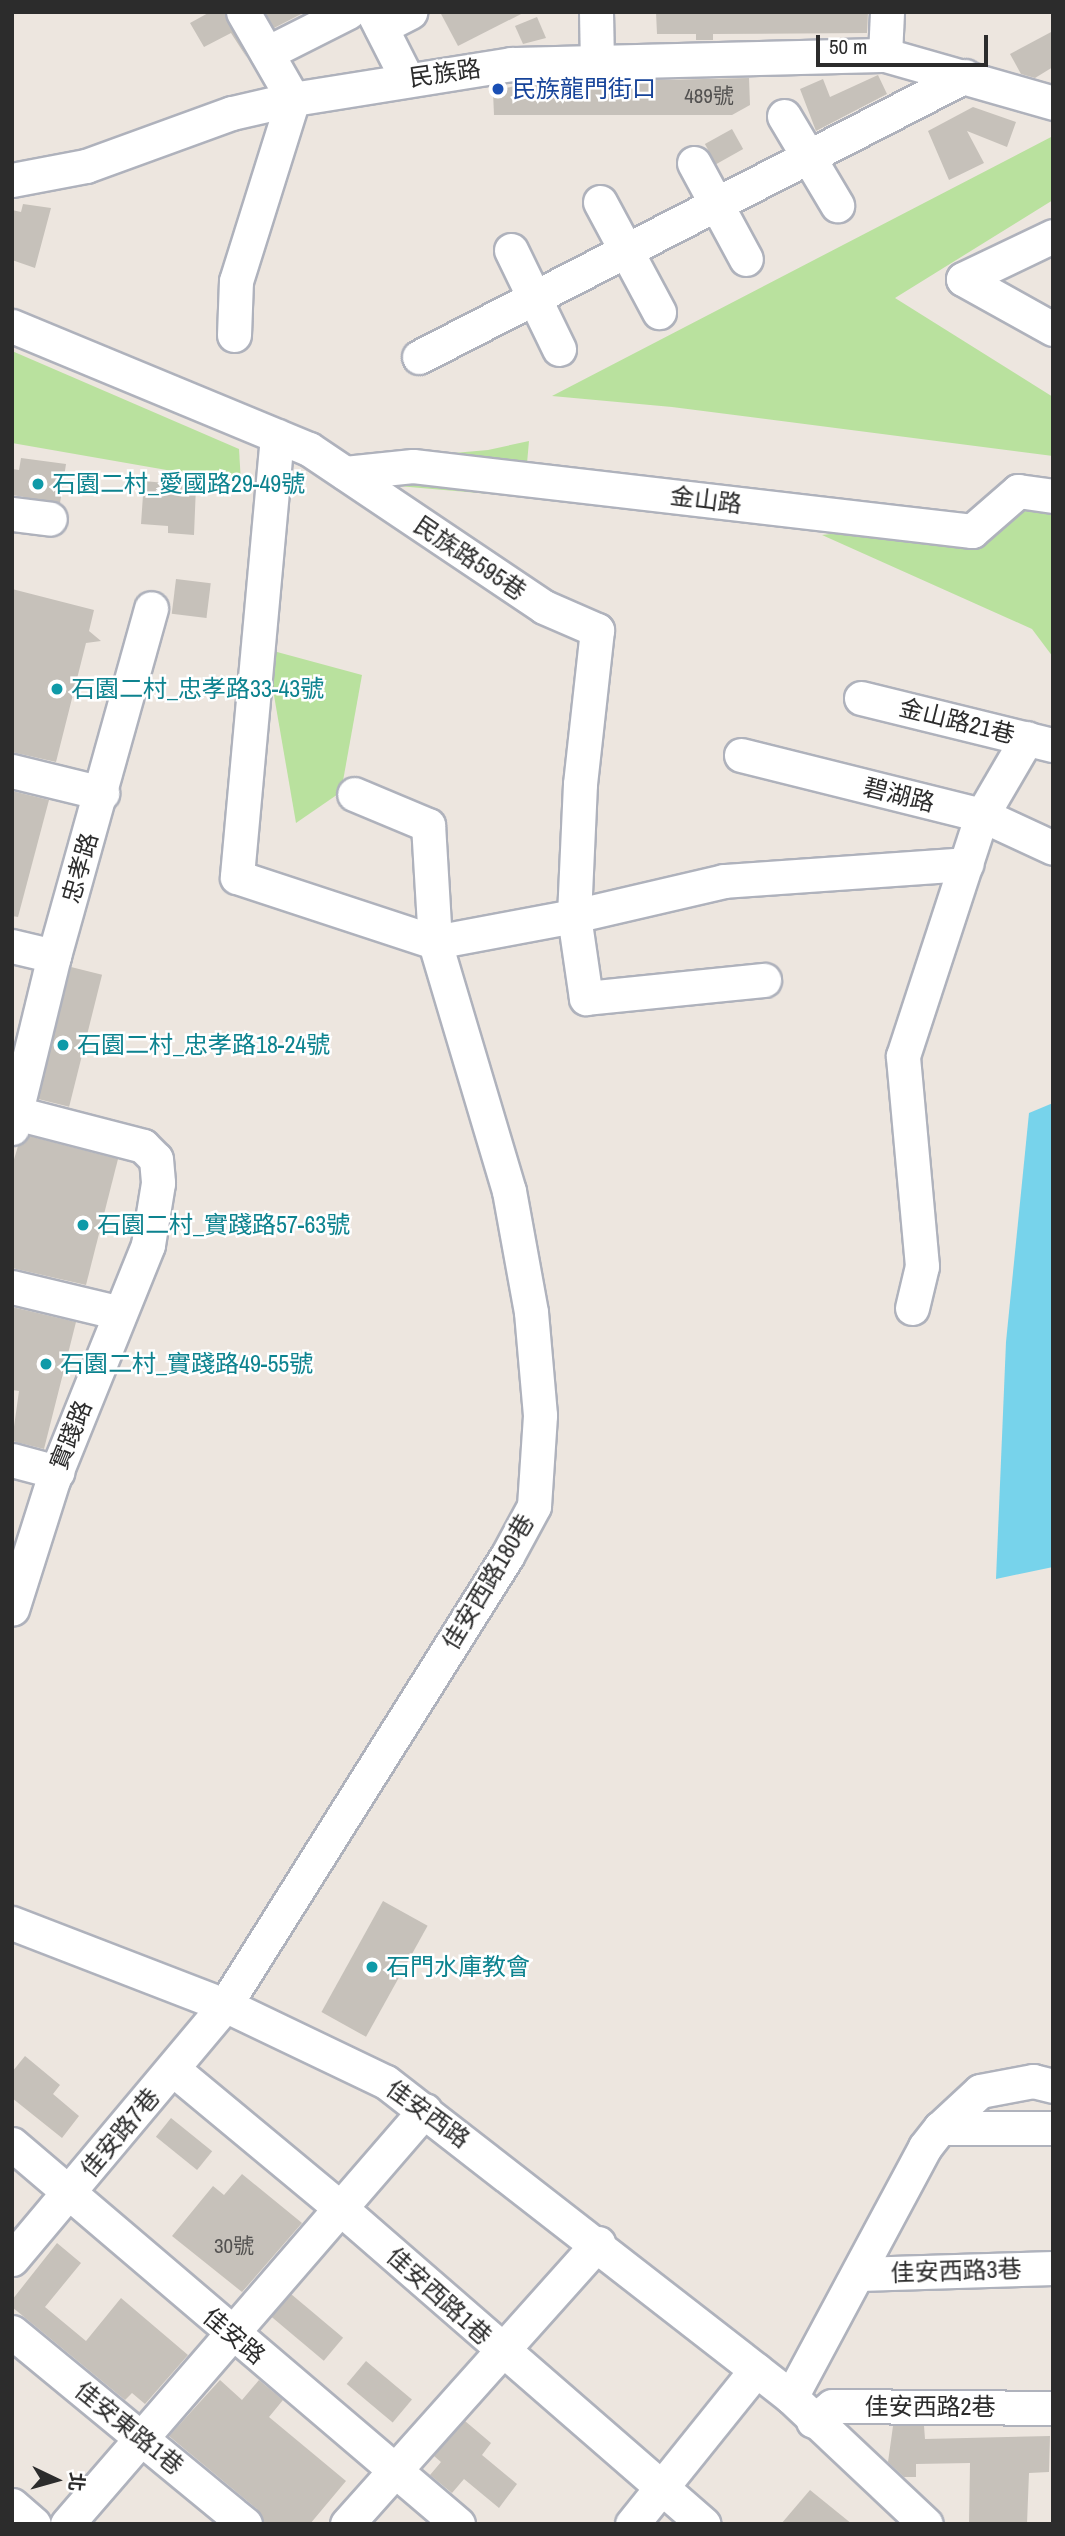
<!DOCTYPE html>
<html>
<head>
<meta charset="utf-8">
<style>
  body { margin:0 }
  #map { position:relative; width:1065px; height:2536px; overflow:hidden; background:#ede6df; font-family:"Archivo Narrow","Noto Sans TC",sans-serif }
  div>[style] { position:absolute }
  .green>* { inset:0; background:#b9e19e }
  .water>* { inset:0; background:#77d3eb }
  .building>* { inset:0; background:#c6c1ba; transform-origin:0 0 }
  .roads { filter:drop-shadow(2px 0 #afb2bc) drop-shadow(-2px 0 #afb2bc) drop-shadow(0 2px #afb2bc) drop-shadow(0 -2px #afb2bc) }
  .minor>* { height:33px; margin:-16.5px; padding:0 16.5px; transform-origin:16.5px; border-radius:16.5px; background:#fff }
  .dots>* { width:19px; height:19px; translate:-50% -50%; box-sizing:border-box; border:4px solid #fff; border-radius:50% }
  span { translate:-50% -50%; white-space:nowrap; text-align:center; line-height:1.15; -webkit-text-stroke:5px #fff; paint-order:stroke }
  .number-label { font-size:21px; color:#525150 }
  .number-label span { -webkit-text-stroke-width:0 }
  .street-label { font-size:24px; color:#2c2c2c }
  .transit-label { font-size:24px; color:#164399 }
  .left { translate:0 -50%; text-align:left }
  .culture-label { font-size:24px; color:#0d838f }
  .frame { position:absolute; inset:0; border:14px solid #2c2c2c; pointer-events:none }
  .north { position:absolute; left:21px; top:2445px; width:70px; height:70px; -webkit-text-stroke:5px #fff; paint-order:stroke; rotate:95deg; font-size:19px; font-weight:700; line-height:28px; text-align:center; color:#2c2c2c }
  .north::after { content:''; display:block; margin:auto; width:24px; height:32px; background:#2c2c2c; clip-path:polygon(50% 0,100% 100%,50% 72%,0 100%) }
  .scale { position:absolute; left:816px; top:35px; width:172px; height:32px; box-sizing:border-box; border:4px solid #2c2c2c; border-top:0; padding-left:9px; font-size:21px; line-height:24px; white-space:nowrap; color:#2c2c2c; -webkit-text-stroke:5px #fff; paint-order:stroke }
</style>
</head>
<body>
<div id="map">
  <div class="green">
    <i style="clip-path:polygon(1053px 136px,1053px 200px,895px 298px,1053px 397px,1053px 456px,672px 407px,552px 396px)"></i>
    <i style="clip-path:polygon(12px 351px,239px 449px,241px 483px,12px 443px)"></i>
    <i style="clip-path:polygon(529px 441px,524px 497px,398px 486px,374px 460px,488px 450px)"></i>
    <i style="clip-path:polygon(1053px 508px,1053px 657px,1032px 629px,822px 535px)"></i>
    <i style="clip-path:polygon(266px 649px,362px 675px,341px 792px,296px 823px)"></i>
  </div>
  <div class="water">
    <i style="clip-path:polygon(1053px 1103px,1053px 1567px,996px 1579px,1006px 1342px,1029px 1113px)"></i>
  </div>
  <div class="building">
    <i style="clip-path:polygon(210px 12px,224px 12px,247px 58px,231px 33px,204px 47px,190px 23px)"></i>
    <i style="clip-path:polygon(265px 12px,305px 12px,274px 28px)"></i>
    <i style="clip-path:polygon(440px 12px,525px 12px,458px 46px)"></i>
    <i style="clip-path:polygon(656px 12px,868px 12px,867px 33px,713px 34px,713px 40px,696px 40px,696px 34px,657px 34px)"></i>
    <i style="clip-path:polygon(537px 17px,546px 38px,523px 44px,515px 26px)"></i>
    <i style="clip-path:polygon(1053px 31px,1053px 67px,1035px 78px,1021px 74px,1010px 54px)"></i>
    <i style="clip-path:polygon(878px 75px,887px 94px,816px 131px,800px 89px,823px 79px,830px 97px)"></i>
    <i style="clip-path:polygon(749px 78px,750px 105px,732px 115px,494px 115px,493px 92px,524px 83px)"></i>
    <i style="clip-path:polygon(973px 107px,1016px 122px,1007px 147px,967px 131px,984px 163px,949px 180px,928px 131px)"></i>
    <i style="left:732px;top:129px;width:23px;height:31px;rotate:61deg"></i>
    <i style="clip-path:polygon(23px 204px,51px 208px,35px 268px,12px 260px,12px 210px,21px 212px)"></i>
    <i style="clip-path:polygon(21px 458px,66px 464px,60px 503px,12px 495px,12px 469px,19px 470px)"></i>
    <i style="clip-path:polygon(144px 481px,196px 486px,194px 535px,168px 533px,168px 526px,141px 524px)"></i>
    <i style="left:176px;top:579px;width:35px;height:35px;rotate:7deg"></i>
    <i style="clip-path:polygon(12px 589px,94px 610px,89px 631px,101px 641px,86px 643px,56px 762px,12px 752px)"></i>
    <i style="clip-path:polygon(12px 791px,49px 800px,18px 917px,12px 916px)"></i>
    <i style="left:71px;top:967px;width:32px;height:136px;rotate:14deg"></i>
    <i style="clip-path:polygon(29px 1136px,118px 1159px,86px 1285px,12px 1268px,12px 1166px,18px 1146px)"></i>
    <i style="clip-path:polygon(12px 1307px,76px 1322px,44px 1449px,12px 1441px,19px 1391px,12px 1390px)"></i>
    <i style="left:383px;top:1901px;width:51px;height:127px;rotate:29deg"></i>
    <i style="clip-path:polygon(25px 2056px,60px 2085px,53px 2094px,79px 2116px,62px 2138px,12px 2098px,12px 2072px)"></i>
    <i style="left:171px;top:2118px;width:53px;height:24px;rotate:39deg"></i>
    <i style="clip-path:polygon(242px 2174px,302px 2223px,242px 2292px,172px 2236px,213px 2186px,224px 2195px)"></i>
    <i style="clip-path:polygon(57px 2243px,81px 2263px,45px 2307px,86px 2341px,121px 2298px,188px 2355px,145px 2404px,132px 2393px,125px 2400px,12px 2307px,12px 2300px)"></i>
    <i style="left:291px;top:2294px;width:68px;height:30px;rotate:40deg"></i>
    <i style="left:366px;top:2361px;width:60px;height:30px;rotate:40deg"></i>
    <i style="clip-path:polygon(220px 2380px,242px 2400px,259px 2380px,283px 2400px,269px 2417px,346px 2481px,310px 2524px,264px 2524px,257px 2509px,169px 2436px)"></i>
    <i style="clip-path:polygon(465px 2421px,491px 2443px,482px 2455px,517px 2484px,499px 2508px,464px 2479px,452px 2493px,430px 2475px,441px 2462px,434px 2456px)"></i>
    <i style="clip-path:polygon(893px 2426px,924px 2426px,925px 2439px,1050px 2436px,1049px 2472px,1029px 2473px,1027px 2524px,969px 2524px,970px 2463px,916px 2464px,916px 2477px,904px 2477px,888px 2462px)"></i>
    <i style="clip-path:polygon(810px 2490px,852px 2524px,781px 2524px)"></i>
  </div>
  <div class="roads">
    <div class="minor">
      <i style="left:373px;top:12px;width:75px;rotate:63.1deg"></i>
      <i style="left:596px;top:12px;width:50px;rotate:88.9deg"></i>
      <i style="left:381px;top:27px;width:33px;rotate:-27deg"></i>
      <i style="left:267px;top:53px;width:91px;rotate:-26.8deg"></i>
      <i style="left:885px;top:55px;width:43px;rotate:-87.3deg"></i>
      <i style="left:784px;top:116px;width:104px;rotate:59.2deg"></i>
      <i style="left:694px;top:163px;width:109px;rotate:61.6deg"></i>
      <i style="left:12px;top:180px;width:75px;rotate:-10.7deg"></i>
      <i style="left:86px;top:166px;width:155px;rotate:-20deg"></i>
      <i style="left:232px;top:113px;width:63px;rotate:-12.9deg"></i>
      <i style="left:293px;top:99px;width:221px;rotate:-9.1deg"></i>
      <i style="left:511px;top:64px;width:374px;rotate:-1.4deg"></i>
      <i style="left:885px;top:55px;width:175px;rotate:15.9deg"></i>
      <i style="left:600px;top:202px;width:125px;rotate:61.8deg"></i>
      <i style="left:511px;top:250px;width:110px;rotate:64.1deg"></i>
      <i style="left:963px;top:279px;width:103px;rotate:29.1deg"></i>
      <i style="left:963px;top:279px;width:100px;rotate:-25.5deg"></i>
      <i style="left:12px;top:326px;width:321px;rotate:22.5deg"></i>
      <i style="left:309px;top:449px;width:283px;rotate:33.9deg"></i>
      <i style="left:544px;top:607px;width:58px;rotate:23.5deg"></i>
      <i style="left:597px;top:630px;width:155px;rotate:96.3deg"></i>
      <i style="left:580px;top:784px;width:132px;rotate:92.6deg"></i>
      <i style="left:574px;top:916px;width:83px;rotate:81.7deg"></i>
      <i style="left:586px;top:998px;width:179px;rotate:-5.8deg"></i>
      <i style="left:234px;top:335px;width:54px;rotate:-87.9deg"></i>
      <i style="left:236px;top:281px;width:191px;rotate:-72.6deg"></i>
      <i style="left:293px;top:99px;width:100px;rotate:-119.9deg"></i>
      <i style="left:419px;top:357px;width:614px;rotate:-27.23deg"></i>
      <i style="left:277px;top:436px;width:443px;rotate:95.2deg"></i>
      <i style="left:237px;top:877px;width:208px;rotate:18.2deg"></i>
      <i style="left:435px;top:942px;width:141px;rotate:-10.6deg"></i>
      <i style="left:574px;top:916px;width:154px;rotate:-13.1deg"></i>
      <i style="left:724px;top:881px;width:243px;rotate:-4deg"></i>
      <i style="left:345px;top:473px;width:68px;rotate:-5.9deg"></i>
      <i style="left:413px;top:466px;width:563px;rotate:6.63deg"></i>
      <i style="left:972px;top:531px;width:61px;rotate:-41deg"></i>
      <i style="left:1018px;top:491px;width:35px;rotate:8deg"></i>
      <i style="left:12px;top:514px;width:38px;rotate:7deg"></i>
      <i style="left:861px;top:698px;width:198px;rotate:13.8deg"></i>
      <i style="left:741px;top:755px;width:248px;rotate:14deg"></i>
      <i style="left:982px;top:815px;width:78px;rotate:24.9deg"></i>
      <i style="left:12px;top:771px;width:93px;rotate:13.7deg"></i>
      <i style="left:12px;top:946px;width:43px;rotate:13.4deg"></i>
      <i style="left:12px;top:1112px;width:135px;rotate:14.5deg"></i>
      <i style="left:143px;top:1146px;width:18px;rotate:45deg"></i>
      <i style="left:156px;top:1159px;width:24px;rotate:85deg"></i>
      <i style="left:158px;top:1183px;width:63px;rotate:99.2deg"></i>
      <i style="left:148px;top:1245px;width:253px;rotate:112deg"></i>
      <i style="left:53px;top:1480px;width:135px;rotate:107.6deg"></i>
      <i style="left:12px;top:1128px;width:177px;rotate:-76.3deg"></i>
      <i style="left:54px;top:956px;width:361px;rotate:-74.4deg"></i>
      <i style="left:12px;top:1287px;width:111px;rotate:13.5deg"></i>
      <i style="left:912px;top:1308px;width:43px;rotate:-76.6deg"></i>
      <i style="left:922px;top:1266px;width:211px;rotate:-95.2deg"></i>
      <i style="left:903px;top:1056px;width:254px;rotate:-71.9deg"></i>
      <i style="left:982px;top:815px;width:89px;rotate:-59.7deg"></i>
      <i style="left:12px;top:1460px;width:47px;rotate:14.9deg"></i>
      <i style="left:12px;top:1923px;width:228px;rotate:21.1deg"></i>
      <i style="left:225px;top:2005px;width:178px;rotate:25.6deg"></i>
      <i style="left:386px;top:2082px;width:513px;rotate:37.87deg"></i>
      <i style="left:791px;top:2397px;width:185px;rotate:43.3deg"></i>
      <i style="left:174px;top:2070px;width:214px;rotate:39.7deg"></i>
      <i style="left:339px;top:2207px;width:483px;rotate:41deg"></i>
      <i style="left:940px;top:2128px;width:54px;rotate:-42.8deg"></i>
      <i style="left:980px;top:2091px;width:54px;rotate:-10.7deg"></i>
      <i style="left:1033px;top:2081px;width:21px;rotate:14deg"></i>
      <i style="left:12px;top:2144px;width:586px;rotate:40.43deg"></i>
      <i style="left:12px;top:2259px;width:331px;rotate:-50deg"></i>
      <i style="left:225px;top:2005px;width:530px;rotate:-57.87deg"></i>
      <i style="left:507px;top:1556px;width:57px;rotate:-61.6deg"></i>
      <i style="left:534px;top:1506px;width:91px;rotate:-86.2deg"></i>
      <i style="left:540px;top:1415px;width:103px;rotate:-95deg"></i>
      <i style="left:531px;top:1312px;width:123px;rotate:-100.3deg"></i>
      <i style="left:509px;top:1191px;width:260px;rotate:-106.6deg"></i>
      <i style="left:435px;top:942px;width:117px;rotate:-93.4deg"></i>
      <i style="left:428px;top:825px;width:80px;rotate:-157.3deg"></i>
      <i style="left:859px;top:2274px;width:194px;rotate:-1.8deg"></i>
      <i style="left:12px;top:2332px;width:302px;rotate:39.5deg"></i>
      <i style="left:791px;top:2397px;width:284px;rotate:-61.8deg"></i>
      <i style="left:925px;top:2147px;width:24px;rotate:-52deg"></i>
      <i style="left:940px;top:2128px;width:113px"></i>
      <i style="left:813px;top:2421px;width:24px;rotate:-38deg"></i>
      <i style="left:832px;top:2406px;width:221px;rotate:0.5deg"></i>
      <i style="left:12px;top:2505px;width:29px;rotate:41deg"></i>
      <i style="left:67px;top:2524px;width:547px;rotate:-49.15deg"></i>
      <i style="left:347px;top:2524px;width:377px;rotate:-48.2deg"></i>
      <i style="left:632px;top:2524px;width:198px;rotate:-51.2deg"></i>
    </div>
  </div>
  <div class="dots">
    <i style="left:498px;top:89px;background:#1a4fb4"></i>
    <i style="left:38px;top:484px;background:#0f9aa8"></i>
    <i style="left:57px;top:689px;background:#0f9aa8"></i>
    <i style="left:63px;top:1045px;background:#0f9aa8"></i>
    <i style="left:83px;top:1225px;background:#0f9aa8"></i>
    <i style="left:46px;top:1364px;background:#0f9aa8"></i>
    <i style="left:372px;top:1967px;background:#0f9aa8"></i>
  </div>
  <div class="number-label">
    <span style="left:709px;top:96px">489號</span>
    <span style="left:234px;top:2246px">30號</span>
  </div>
  <div class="street-label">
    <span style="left:445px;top:73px;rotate:-8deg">民族路</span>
    <span style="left:706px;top:500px;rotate:7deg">金山路</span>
    <span style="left:470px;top:558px;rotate:34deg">民族路595巷</span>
    <span style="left:957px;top:721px;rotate:14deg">金山路21巷</span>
    <span style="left:899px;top:795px;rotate:14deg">碧湖路</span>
    <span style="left:80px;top:868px;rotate:-74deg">忠孝路</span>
    <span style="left:71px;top:1435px;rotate:-68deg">實踐路</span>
    <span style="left:488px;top:1582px;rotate:-59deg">佳安西路180巷</span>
    <span style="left:428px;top:2114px;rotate:36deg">佳安西路</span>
    <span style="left:120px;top:2133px;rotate:-50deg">佳安路7巷</span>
    <span style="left:956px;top:2271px;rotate:-2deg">佳安西路3巷</span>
    <span style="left:439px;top:2296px;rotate:42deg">佳安西路1巷</span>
    <span style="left:234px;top:2336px;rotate:40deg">佳安路</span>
    <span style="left:930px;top:2407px">佳安西路2巷</span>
    <span style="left:129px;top:2428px;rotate:39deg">佳安東路1巷</span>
  </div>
  <div class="transit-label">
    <span class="left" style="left:512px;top:89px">民族龍門街口</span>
  </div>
  <div class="culture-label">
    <span class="left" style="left:52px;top:484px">石園二村_愛國路29-49號</span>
    <span class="left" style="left:71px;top:689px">石園二村_忠孝路33-43號</span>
    <span class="left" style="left:77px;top:1045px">石園二村_忠孝路18-24號</span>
    <span class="left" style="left:97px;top:1225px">石園二村_實踐路57-63號</span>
    <span class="left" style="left:60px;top:1364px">石園二村_實踐路49-55號</span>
    <span class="left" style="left:386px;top:1967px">石門水庫教會</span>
  </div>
  <div class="frame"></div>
  <div class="north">北</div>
  <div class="scale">50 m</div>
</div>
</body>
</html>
